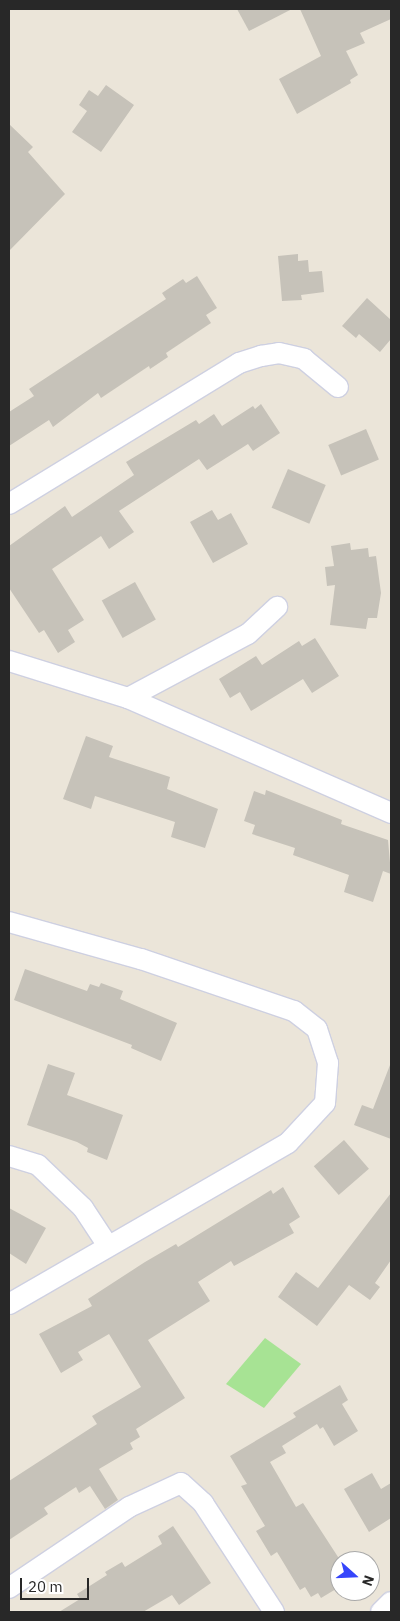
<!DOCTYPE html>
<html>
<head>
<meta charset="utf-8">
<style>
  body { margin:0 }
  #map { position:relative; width:400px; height:1621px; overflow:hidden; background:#ebe5d9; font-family:"IBM Plex Sans",sans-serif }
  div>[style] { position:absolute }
  .green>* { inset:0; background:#a7e394 }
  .building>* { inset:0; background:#c6c2b9; transform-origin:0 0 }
  .roads { filter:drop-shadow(1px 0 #ced0e1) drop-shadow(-1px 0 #ced0e1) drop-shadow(0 1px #ced0e1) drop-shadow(0 -1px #ced0e1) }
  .street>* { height:20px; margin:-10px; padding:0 10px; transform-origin:10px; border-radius:10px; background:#fff }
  span { translate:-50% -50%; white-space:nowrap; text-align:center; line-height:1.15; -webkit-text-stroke:4px #fff; paint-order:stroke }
  .frame { position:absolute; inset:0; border:10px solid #282828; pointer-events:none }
  .north { position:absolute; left:330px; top:1551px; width:50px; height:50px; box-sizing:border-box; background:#fff; border:1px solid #a9a9a9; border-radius:50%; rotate:110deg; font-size:14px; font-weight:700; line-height:20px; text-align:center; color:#282828 }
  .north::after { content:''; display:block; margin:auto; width:18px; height:22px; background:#3646fb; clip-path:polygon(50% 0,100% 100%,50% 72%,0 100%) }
  .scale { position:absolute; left:20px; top:1578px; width:69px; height:22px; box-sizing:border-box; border:2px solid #282828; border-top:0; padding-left:6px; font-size:15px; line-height:18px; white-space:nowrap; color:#282828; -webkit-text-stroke:4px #fff; paint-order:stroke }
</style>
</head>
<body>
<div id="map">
  <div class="green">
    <i style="clip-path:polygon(265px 1338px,301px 1364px,264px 1408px,226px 1384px)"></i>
  </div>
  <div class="building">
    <i style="clip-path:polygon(237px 9px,292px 9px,249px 31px)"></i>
    <i style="clip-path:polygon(300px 9px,391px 9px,391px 19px,360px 33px,365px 43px,346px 51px,358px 75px,350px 80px,351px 83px,297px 114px,279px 79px,321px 56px)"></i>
    <i style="clip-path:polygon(106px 85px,134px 105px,101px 152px,72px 132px,87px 111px,79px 105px,89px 90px,98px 96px)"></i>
    <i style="clip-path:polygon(9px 124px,33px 147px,28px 152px,65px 194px,9px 251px)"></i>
    <i style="clip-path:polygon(298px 254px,298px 261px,308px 260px,309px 272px,322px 271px,324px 292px,301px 295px,302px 300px,282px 301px,278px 256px)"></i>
    <i style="clip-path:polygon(197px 276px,217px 308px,206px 315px,211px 323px,166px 353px,168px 357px,150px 369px,149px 366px,101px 398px,98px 393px,53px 427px,49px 420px,9px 446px,9px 412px,34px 396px,29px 389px,166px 299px,162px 293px,183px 279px,186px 283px)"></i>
    <i style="clip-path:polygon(367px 298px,391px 320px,391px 339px,380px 352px,359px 334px,356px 338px,342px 326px)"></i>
    <i style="clip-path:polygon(261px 404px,280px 433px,253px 451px,248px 444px,207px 470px,199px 459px,119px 511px,134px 532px,109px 549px,101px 536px,52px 569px,84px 620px,68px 630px,75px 642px,58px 653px,44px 630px,39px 633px,9px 588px,9px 546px,65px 506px,72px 517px,134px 475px,126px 462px,196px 420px,199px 424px,214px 414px,222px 426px,253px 406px,255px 409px)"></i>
    <i style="left:366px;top:429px;width:33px;height:41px;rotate:67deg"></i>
    <i style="left:288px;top:469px;width:41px;height:42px;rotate:23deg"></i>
    <i style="clip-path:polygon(212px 510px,218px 520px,231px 513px,248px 544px,213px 563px,190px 522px)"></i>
    <i style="clip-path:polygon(350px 543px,351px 550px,368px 548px,369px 557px,376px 556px,381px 593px,377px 618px,368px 618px,366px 629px,330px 625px,335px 585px,327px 586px,325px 567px,334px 566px,331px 546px)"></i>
    <i style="left:135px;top:582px;width:43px;height:38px;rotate:61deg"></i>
    <i style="clip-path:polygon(315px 638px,339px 676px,312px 693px,303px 679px,251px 711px,240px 692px,230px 698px,219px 679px,256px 656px,262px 665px,299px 641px,302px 646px)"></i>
    <i style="clip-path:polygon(86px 736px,113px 746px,109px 757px,170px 777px,167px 789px,218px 809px,205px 848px,171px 837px,175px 822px,95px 796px,91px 809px,63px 799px)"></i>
    <i style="clip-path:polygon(266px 790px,342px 820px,341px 824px,388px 840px,391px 874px,383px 871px,373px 902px,344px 892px,349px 875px,293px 855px,295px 848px,252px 834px,255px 825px,244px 821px,254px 791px,265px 795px)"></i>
    <i style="clip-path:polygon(25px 969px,87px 991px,90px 984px,99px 987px,101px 983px,123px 991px,120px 999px,177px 1023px,161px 1061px,131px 1048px,132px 1045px,14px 1000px)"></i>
    <i style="clip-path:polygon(48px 1064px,75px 1073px,67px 1095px,123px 1115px,107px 1160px,87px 1152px,88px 1148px,77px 1142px,27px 1125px)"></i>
    <i style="clip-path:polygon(390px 1065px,391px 1065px,391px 1139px,354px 1125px,362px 1105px,373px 1109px)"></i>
    <i style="left:344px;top:1140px;width:38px;height:40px;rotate:49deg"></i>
    <i style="clip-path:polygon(283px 1187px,300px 1217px,289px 1224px,294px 1233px,234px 1266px,231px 1261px,198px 1282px,210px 1301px,148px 1340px,185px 1398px,136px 1429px,140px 1437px,130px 1443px,133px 1449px,99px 1469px,118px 1500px,105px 1509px,90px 1486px,79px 1493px,76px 1487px,44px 1508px,48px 1514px,9px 1540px,9px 1481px,97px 1424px,92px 1416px,141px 1387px,109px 1334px,78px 1352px,83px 1360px,61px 1373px,39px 1334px,92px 1306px,88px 1299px,145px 1262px,176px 1244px,178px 1247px,271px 1190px,273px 1194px)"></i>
    <i style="clip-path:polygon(391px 1193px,391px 1260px,375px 1283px,380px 1287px,370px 1300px,349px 1285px,317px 1326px,278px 1297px,296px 1272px,318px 1288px)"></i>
    <i style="clip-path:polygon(9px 1208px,46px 1228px,26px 1264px,9px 1253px)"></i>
    <i style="clip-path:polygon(340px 1385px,348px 1400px,342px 1404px,358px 1431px,334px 1446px,323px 1427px,320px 1429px,317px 1424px,282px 1446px,286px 1453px,270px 1462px,296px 1507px,303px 1503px,340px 1560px,340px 1579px,332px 1583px,336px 1589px,321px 1598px,318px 1593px,311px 1597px,305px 1587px,300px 1590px,277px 1552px,271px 1556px,256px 1531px,265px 1526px,241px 1486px,247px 1484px,230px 1456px,296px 1417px,293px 1413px)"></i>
    <i style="clip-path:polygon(372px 1473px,381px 1489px,391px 1483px,391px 1518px,369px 1532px,344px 1489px)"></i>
    <i style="clip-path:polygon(173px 1526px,211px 1583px,179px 1605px,172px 1595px,143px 1612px,59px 1612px,80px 1599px,77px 1594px,107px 1575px,105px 1572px,122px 1562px,125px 1567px,162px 1544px,158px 1536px)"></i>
  </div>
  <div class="roads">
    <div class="street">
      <i style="left:9px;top:504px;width:270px;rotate:-31.5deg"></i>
      <i style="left:239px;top:363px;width:23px;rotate:-18deg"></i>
      <i style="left:261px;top:356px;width:18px;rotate:-9deg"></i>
      <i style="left:279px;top:353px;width:26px;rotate:13deg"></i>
      <i style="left:304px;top:359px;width:44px;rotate:39.5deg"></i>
      <i style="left:9px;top:661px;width:125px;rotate:17.3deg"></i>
      <i style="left:128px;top:698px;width:287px;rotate:23.6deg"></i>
      <i style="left:128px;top:698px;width:136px;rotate:-28.1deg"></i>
      <i style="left:248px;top:634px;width:40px;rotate:-43deg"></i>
      <i style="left:9px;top:922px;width:137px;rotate:15.7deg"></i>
      <i style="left:141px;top:959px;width:162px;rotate:18.8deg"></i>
      <i style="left:294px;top:1011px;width:29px;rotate:38deg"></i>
      <i style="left:317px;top:1029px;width:36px;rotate:72deg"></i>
      <i style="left:328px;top:1063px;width:40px;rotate:94.3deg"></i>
      <i style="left:325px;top:1103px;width:54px;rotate:132.8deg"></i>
      <i style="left:288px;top:1143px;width:322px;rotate:150deg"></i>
      <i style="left:9px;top:1156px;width:30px;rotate:17deg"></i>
      <i style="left:38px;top:1165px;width:62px;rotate:43.7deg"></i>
      <i style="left:83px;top:1208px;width:45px;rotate:56.7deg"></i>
      <i style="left:9px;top:1588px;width:145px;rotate:-34deg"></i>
      <i style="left:129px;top:1507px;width:57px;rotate:-24.8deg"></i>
      <i style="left:181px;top:1483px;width:30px;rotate:42deg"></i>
      <i style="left:203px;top:1503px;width:130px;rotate:56.9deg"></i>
      <i style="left:381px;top:1612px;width:14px;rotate:-45deg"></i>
    </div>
  </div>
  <div class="frame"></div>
  <div class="north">N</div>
  <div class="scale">20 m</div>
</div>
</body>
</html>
